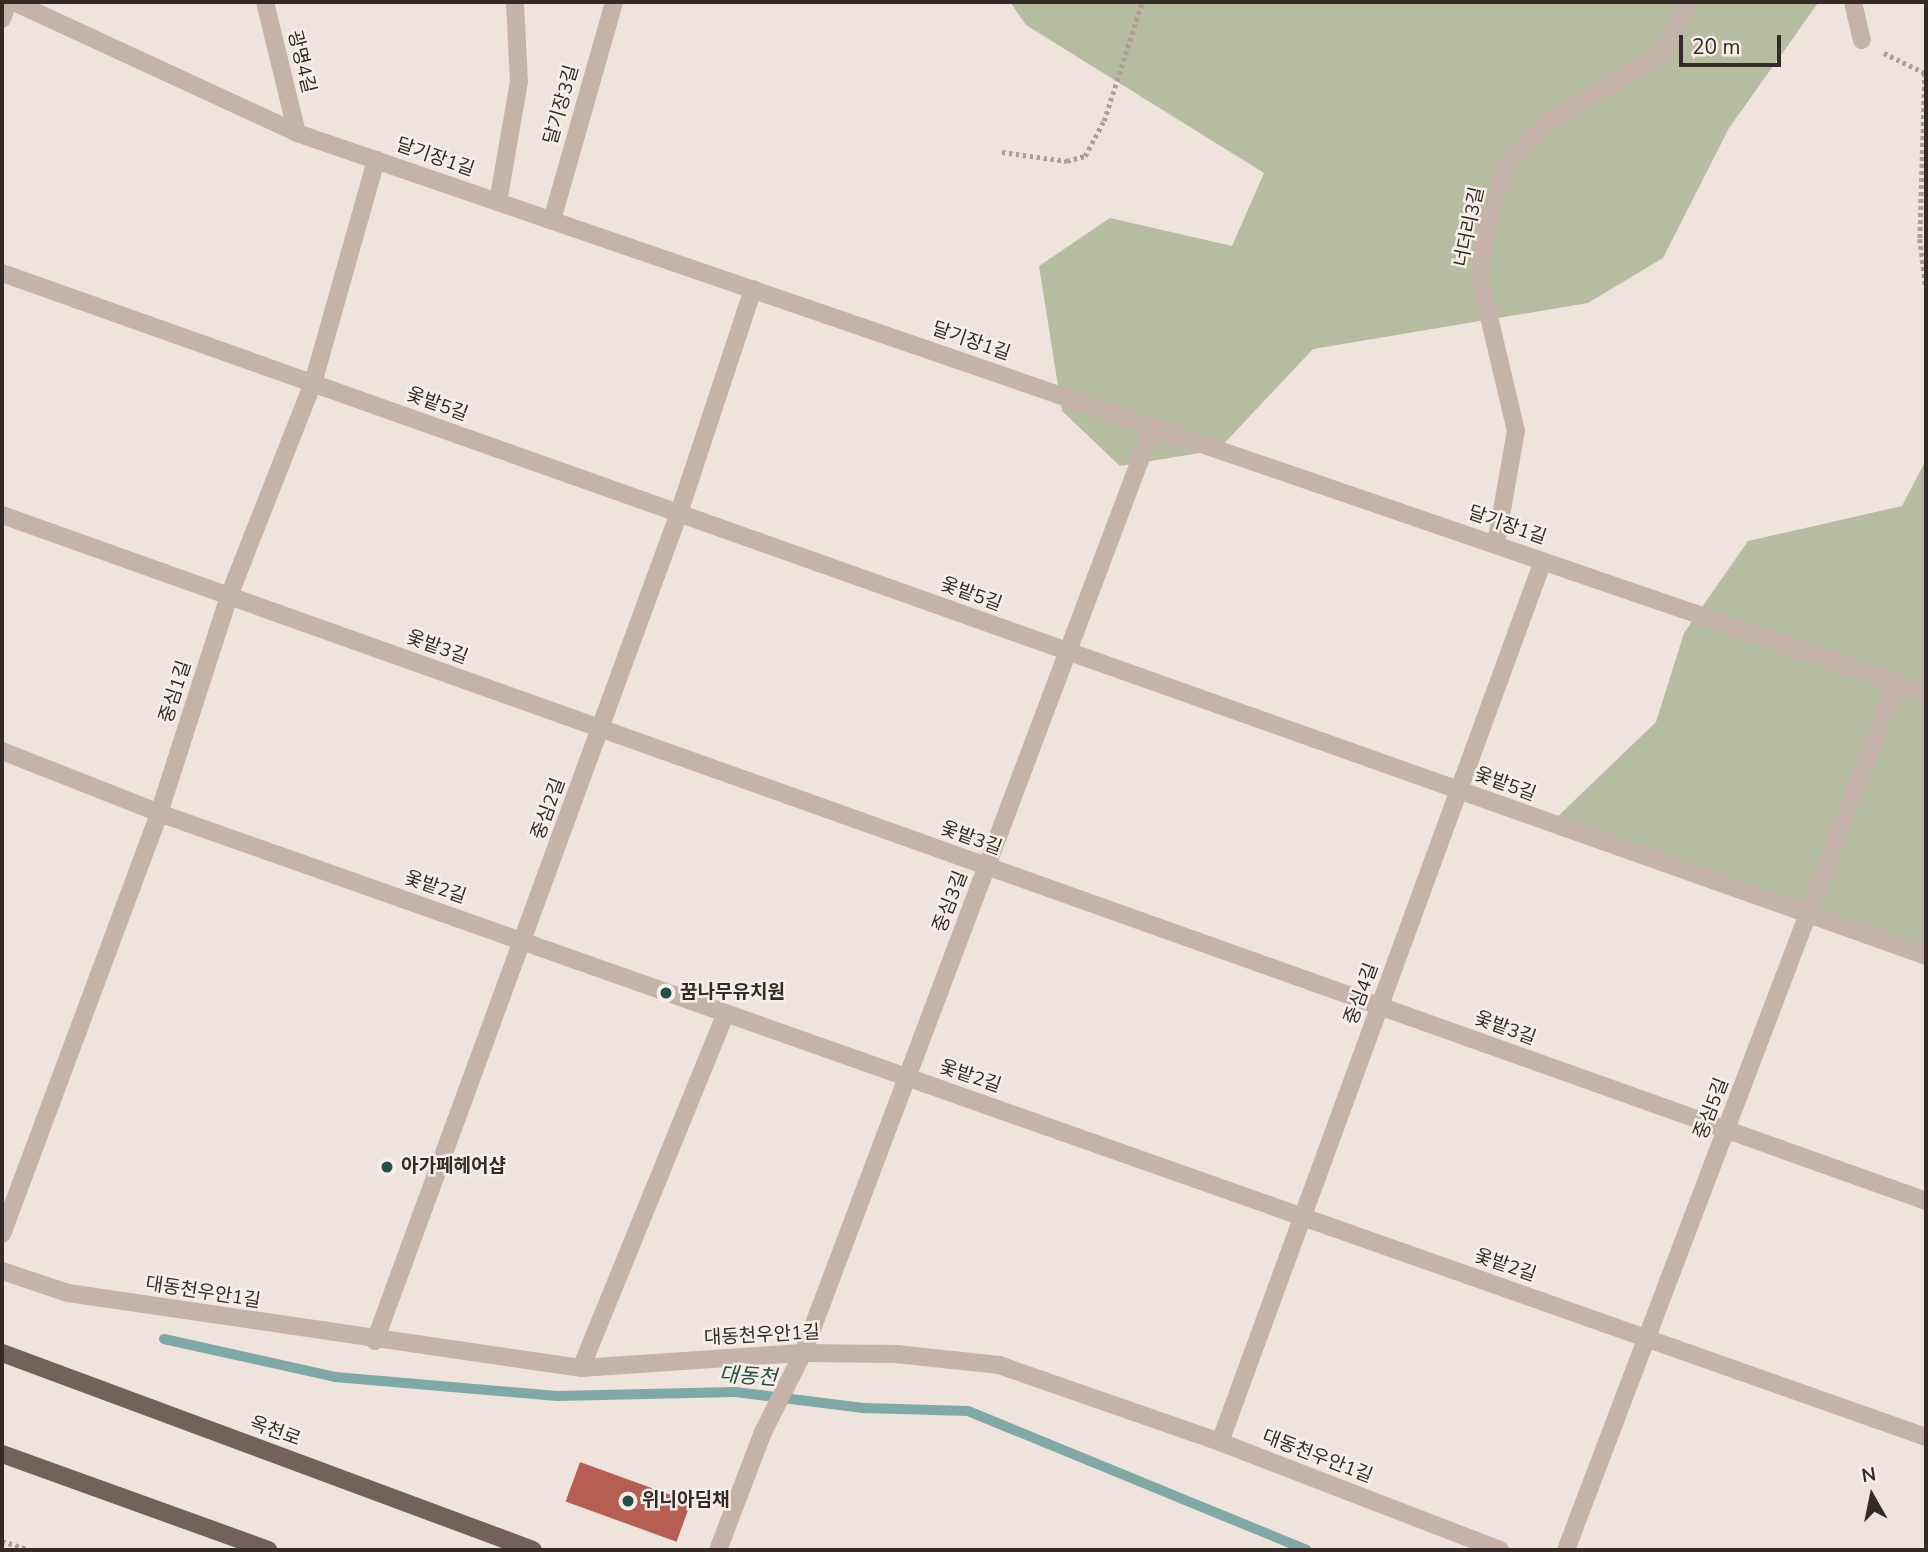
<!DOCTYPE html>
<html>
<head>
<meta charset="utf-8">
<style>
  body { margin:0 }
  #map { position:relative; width:1928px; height:1552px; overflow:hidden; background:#eee4dd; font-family:"Nunito Sans","Noto Sans KR",sans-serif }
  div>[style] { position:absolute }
  .green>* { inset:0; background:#b6bc9f }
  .stream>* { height:10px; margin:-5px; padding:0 5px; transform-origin:5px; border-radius:5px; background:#80a8a4 }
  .building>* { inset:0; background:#b65e54; transform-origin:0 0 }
  .path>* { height:4.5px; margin-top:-2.25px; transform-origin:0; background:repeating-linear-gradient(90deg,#b19d95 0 3.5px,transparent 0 7px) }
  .street>* { height:18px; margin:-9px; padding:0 9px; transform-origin:9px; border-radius:9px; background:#c5b3aa }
  .primary>* { height:18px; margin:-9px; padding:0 9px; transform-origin:9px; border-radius:9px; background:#73615c }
  .dots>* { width:19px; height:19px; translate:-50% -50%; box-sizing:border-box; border:4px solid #f7eee8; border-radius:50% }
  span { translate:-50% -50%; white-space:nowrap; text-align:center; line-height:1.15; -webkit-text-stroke:5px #f7eee8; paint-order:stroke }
  .street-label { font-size:19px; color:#342b29 }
  .poi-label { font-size:19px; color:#342b29; font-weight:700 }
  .left { translate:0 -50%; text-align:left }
  .water-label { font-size:21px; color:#244f4d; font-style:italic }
  .frame { position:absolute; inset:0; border:4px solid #342b29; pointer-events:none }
  .north { position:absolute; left:1837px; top:1461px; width:70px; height:70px; -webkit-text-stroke:5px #f7eee8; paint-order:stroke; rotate:351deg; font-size:19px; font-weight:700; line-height:28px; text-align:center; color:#342b29 }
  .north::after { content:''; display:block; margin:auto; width:24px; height:32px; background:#342b29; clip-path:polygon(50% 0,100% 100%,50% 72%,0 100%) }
  .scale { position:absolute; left:1679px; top:35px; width:102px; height:32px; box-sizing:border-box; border:4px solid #342b29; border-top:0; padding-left:9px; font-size:21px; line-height:24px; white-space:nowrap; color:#342b29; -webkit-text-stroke:5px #f7eee8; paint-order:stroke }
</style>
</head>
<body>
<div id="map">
  <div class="green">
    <i style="clip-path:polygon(1010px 2px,1827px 2px,1818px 3px,1729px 128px,1663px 258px,1588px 303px,1313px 349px,1218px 450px,1120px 466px,1062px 411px,1039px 266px,1110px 218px,1232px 246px,1264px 173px,1026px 25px)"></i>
    <i style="clip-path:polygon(1926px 460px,1926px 959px,1552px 822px,1656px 722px,1684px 633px,1748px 541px,1902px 506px)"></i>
  </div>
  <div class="stream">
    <i style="left:164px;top:1339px;width:175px;rotate:12.5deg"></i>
    <i style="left:335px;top:1377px;width:223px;rotate:4.9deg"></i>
    <i style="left:557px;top:1396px;width:178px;rotate:-1.3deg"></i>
    <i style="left:735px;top:1392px;width:129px;rotate:7.1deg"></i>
    <i style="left:863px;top:1408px;width:105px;rotate:1.6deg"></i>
    <i style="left:968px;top:1411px;width:366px;rotate:22.3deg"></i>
  </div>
  <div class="building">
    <i style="left:580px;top:1462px;width:118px;height:42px;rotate:20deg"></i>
  </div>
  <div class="path">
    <i style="left:1884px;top:53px;width:46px;rotate:26deg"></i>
    <i style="left:1925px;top:73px;width:166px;rotate:91.7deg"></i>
    <i style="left:1920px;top:239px;width:49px;rotate:83deg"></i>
    <i style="left:1002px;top:152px;width:66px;rotate:7.9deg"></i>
    <i style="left:1067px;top:161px;width:19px;rotate:-16deg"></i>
    <i style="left:1085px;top:156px;width:40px;rotate:-62deg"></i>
    <i style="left:1104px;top:121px;width:125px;rotate:-72.3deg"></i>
    <i style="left:2px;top:1541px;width:28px;rotate:18deg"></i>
  </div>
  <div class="street">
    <i style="left:14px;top:2px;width:312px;rotate:24.8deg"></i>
    <i style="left:297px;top:133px;width:1723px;rotate:18.97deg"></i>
    <i style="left:265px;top:2px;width:135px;rotate:76.3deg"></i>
    <i style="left:1853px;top:2px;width:39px;rotate:77deg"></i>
    <i style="left:2px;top:19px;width:18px;rotate:-71deg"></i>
    <i style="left:498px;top:202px;width:122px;rotate:-80.1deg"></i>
    <i style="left:519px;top:82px;width:80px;rotate:-92.9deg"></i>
    <i style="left:552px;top:220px;width:227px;rotate:-74.1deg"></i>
    <i style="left:2px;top:273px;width:2042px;rotate:19.54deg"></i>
    <i style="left:2px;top:515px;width:2043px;rotate:19.62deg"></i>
    <i style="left:1496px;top:544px;width:115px;rotate:-80deg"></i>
    <i style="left:1516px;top:431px;width:161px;rotate:-103.3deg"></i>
    <i style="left:1479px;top:274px;width:67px;rotate:-78.9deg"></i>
    <i style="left:1492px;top:208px;width:49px;rotate:-70.8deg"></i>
    <i style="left:1508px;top:162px;width:54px;rotate:-45.7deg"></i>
    <i style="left:1546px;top:123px;width:136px;rotate:-30.9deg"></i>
    <i style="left:1663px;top:53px;width:57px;rotate:-63.9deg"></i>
    <i style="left:2px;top:751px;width:169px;rotate:21.5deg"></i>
    <i style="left:159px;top:813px;width:1874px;rotate:19.45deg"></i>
    <i style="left:2px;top:1234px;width:449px;rotate:-69.5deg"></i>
    <i style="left:159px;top:813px;width:228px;rotate:-72.1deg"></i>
    <i style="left:229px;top:596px;width:229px;rotate:-68.5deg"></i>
    <i style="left:313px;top:383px;width:232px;rotate:-74.2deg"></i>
    <i style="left:2px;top:1271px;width:70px;rotate:18.4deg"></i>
    <i style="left:68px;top:1293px;width:518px;rotate:8.32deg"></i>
    <i style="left:581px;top:1368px;width:223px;rotate:-3.9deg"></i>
    <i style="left:803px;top:1353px;width:93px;rotate:0.6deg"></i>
    <i style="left:896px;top:1354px;width:104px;rotate:6.1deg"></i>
    <i style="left:999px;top:1365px;width:234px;rotate:19.2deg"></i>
    <i style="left:1220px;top:1442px;width:300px;rotate:21.1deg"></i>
    <i style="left:375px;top:1341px;width:882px;rotate:-69.84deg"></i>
    <i style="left:679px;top:513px;width:236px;rotate:-71.7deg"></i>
    <i style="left:581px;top:1368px;width:383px;rotate:-67.8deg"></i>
    <i style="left:1220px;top:1442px;width:938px;rotate:-69.87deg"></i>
    <i style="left:718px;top:1550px;width:126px;rotate:-69.1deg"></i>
    <i style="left:763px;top:1432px;width:89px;rotate:-63.1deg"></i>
    <i style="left:803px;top:1353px;width:991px;rotate:-69.32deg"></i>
    <i style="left:1566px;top:1550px;width:929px;rotate:-69.18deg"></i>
  </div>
  <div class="primary">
    <i style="left:2px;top:1353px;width:566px;rotate:20.35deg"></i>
    <i style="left:2px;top:1454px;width:283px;rotate:19.8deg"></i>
  </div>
  <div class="dots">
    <i style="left:666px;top:993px;background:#244f4d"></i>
    <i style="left:387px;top:1167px;background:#244f4d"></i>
    <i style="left:628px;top:1501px;background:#244f4d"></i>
  </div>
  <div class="street-label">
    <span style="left:301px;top:62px;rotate:76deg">광명4길</span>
    <span style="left:562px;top:105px;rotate:-74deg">달기장3길</span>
    <span style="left:435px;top:158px;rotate:19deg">달기장1길</span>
    <span style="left:1470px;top:227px;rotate:-78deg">너더리3길</span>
    <span style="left:971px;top:342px;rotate:19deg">달기장1길</span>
    <span style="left:437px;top:405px;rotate:20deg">옻밭5길</span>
    <span style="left:1507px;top:526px;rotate:19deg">달기장1길</span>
    <span style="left:971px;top:595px;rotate:20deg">옻밭5길</span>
    <span style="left:437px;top:648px;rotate:20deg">옻밭3길</span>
    <span style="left:176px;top:692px;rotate:-72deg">중심1길</span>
    <span style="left:1505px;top:785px;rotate:20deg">옻밭5길</span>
    <span style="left:549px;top:809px;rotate:-70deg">중심2길</span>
    <span style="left:971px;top:839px;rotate:20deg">옻밭3길</span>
    <span style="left:435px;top:888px;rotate:19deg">옻밭2길</span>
    <span style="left:951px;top:902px;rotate:-69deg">중심3길</span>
    <span style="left:1362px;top:994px;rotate:-70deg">중심4길</span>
    <span style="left:1505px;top:1029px;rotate:20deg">옻밭3길</span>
    <span style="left:970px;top:1077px;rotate:19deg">옻밭2길</span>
    <span style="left:1712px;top:1109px;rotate:-69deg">중심5길</span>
    <span style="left:1505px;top:1266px;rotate:19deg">옻밭2길</span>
    <span style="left:203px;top:1293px;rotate:9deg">대동천우안1길</span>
    <span style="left:762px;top:1336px;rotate:-3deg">대동천우안1길</span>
    <span style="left:275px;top:1432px;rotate:20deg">옥천로</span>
    <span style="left:1317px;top:1457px;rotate:21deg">대동천우안1길</span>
  </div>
  <div class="poi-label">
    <span class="left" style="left:680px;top:993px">꿈나무유치원</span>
    <span class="left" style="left:401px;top:1167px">아가페헤어샵</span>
    <span class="left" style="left:642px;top:1501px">위니아딤채</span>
  </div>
  <div class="water-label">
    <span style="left:748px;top:1376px;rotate:4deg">대동천</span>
  </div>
  <div class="frame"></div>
  <div class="north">N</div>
  <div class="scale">20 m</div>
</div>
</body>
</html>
